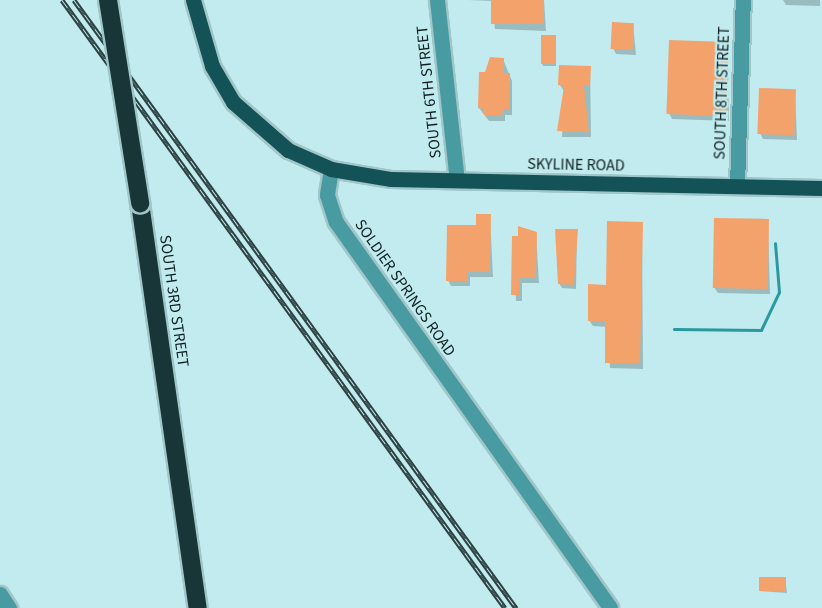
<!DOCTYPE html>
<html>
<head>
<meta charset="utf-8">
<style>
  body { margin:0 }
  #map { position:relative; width:822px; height:608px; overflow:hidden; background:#c1ebee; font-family:"Source Sans 3",sans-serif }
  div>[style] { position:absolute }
  .shadow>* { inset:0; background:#0003 }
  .stream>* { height:3px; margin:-1.5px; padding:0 1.5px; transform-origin:1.5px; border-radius:1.5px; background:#2a99a0 }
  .building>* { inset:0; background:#f4a26c; transform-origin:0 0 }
  .roads { filter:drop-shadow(2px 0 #a1c6c9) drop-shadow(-2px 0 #a1c6c9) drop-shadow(0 2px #a1c6c9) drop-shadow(0 -2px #a1c6c9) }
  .minor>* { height:15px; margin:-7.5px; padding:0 7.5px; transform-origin:7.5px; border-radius:7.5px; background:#489ba1 }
  .major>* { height:15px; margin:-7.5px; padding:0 7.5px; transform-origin:7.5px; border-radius:7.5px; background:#135256 }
  .highway>* { height:18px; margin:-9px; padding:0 9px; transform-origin:9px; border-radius:9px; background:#183638 }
  .rail>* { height:5px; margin-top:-2.5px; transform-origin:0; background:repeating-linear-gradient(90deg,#c1ebee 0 9px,#2c4042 0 18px); box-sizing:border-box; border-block:2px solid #2c4042 }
  .bridges { filter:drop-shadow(2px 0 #a1c6c9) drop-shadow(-2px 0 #a1c6c9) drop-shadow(0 2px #a1c6c9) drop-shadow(0 -2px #a1c6c9) }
  .highway-bridge>* { height:18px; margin:-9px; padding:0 9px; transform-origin:9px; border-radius:9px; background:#183638 }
  span { translate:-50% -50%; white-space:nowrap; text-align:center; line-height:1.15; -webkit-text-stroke:4.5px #c1ebee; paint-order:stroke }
  .street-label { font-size:16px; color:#0e1e20 }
</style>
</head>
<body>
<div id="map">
  <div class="shadow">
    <i style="clip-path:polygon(468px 0,544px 0,546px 31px,495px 29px,492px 1px)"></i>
    <i style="clip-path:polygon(783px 0,820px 0,820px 6px,786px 5px)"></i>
    <i style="clip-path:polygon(633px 24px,636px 55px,616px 54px,613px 48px)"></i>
    <i style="clip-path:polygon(555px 37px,556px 66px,543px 66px,542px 63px)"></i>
    <i style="clip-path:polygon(728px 43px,729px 121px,672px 119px,669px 113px)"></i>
    <i style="clip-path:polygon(503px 59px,512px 81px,512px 115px,505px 115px,505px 121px,489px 121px,479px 108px,486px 73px)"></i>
    <i style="clip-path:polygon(590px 67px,591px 137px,562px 137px,564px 91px,560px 85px)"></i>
    <i style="clip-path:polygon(795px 91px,797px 140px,763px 139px,760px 133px)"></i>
    <i style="clip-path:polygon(490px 216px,493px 277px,470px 277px,470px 286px,451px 286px,448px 280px)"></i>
    <i style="clip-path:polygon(768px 221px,770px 294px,718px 293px,714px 287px)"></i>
    <i style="clip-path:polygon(642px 223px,643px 369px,610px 368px,607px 327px,593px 326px,589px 320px)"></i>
    <i style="clip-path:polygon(577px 231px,576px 289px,562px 288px,559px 283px)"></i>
    <i style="clip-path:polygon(536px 233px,539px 283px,522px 283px,522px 301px,516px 301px,513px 238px)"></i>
    <i style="clip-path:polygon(785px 578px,787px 593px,760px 591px)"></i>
  </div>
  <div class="stream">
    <i style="left:674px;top:329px;width:87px;rotate:0.7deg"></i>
    <i style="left:761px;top:330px;width:42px;rotate:-64.7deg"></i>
    <i style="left:779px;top:292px;width:49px;rotate:-94.7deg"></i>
  </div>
  <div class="building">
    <i style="left:491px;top:0;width:53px;height:24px"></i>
    <i style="left:612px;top:22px;width:22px;height:27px;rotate:3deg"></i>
    <i style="left:541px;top:35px;width:15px;height:29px"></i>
    <i style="left:669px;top:40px;width:60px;height:74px;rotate:2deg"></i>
    <i style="clip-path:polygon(490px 57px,504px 58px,504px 73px,510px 73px,509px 109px,503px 109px,502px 115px,484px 115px,484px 109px,478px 108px,479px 72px,485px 72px)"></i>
    <i style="clip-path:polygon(559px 65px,591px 66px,590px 86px,584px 86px,589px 132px,557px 131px,564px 86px,558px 85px)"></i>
    <i style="left:759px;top:88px;width:37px;height:46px;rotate:2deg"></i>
    <i style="clip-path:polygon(476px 214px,491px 214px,490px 272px,467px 271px,467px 281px,446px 281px,447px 225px,476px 225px)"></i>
    <i style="left:714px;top:218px;width:55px;height:70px;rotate:1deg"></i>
    <i style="clip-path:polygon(607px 221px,643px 222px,640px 363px,605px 363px,605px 321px,588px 321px,588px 284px,606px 285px)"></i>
    <i style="clip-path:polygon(518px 226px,537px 232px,536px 277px,519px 277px,519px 295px,511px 295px,512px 236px,518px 236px)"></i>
    <i style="clip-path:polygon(555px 229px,578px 229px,574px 285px,558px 284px)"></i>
    <i style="left:759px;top:577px;width:27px;height:14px"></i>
  </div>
  <div class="roads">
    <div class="minor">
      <i style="left:437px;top:0;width:181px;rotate:83.7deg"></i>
      <i style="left:331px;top:169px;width:26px;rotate:99deg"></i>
      <i style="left:327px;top:195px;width:28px;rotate:72deg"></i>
      <i style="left:336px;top:222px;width:473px;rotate:54.6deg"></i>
      <i style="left:737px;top:186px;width:186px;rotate:-88.2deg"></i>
      <i style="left:0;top:594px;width:17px;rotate:57deg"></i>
    </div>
    <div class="major">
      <i style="left:193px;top:0;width:69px;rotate:73.9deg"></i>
      <i style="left:212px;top:66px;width:42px;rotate:59.7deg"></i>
      <i style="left:233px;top:102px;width:73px;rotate:41.1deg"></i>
      <i style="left:288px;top:150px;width:47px;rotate:23.8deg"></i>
      <i style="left:331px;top:169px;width:61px;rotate:9.5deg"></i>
      <i style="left:391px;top:179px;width:431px;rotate:1.2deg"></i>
    </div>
    <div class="highway">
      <i style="left:140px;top:203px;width:409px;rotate:81.9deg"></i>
    </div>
  </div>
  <div class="rail">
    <i style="left:62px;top:0;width:752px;rotate:53.92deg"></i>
    <i style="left:74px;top:0;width:752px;rotate:53.98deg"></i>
  </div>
  <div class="bridges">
    <div class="highway-bridge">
      <i style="left:108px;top:0;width:206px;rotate:81deg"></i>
    </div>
  </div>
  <div class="street-label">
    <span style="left:429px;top:92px;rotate:-96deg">SOUTH 6TH STREET</span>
    <span style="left:722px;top:93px;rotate:-88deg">SOUTH 8TH STREET</span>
    <span style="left:576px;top:165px;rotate:1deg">SKYLINE ROAD</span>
    <span style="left:405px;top:288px;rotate:55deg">SOLDIER SPRINGS ROAD</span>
    <span style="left:174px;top:301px;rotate:82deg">SOUTH 3RD STREET</span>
  </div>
</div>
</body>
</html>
